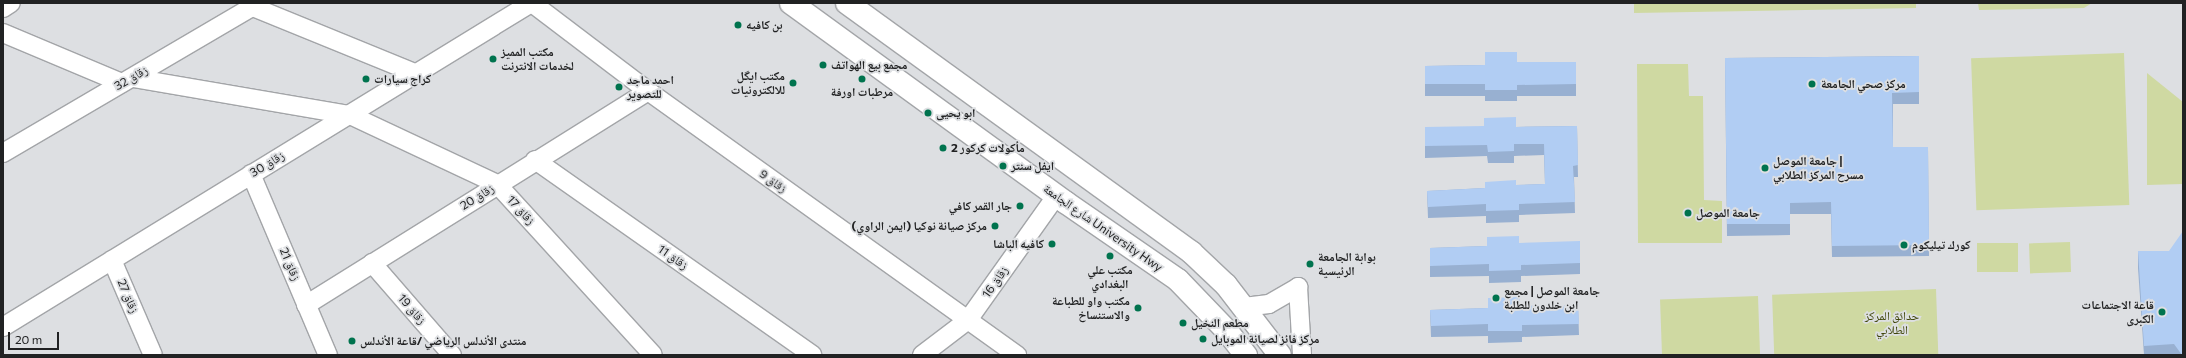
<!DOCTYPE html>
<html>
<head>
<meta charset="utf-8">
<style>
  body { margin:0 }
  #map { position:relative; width:2186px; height:358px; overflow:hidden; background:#dddfe2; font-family:Commissioner,"Noto Naskh Arabic",sans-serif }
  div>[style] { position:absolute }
  .green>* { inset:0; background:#cfd9a2; transform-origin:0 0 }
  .roads { filter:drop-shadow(1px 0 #a3a5a8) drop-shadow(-1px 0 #a3a5a8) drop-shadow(0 1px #a3a5a8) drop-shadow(0 -1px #a3a5a8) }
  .street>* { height:18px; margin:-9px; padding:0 9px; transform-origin:9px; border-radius:9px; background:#fff }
  .primary>* { height:22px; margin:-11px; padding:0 11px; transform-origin:11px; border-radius:11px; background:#fff }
  .wall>* { inset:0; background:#98b0d1 }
  .building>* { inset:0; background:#b1cdf3 }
  .dots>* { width:11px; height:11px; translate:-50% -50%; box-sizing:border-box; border:2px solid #dddfe2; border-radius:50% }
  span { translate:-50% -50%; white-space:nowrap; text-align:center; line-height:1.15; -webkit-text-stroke:3.5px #dddfe2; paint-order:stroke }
  .poi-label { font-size:12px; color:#212223; font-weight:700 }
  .left { translate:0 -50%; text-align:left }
  .right { translate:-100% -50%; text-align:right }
  .street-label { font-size:12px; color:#212223 }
  .park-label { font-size:12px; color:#3d4306 }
  .frame { position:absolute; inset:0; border:4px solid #212223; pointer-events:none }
  .scale { position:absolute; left:8px; top:332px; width:51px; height:18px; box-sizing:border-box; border:2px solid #212223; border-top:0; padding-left:5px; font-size:12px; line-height:14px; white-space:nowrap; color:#212223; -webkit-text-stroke:3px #dddfe2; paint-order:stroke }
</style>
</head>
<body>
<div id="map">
  <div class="green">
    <i style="clip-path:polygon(1634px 3px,1916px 3px,1916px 8px,1634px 13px)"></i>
    <i style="clip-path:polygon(1978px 3px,2092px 3px,2084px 8px,1979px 10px)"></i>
    <i style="left:2124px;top:53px;width:152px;height:153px;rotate:88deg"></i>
    <i style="clip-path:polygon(1637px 64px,1688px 64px,1689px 96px,1703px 96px,1704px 200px,1722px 201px,1722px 243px,1638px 243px)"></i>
    <i style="clip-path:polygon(2147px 73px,2183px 102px,2183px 184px,2147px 185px)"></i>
    <i style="left:2070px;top:242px;width:30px;height:41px;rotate:88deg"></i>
    <i style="left:1977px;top:243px;width:41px;height:29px"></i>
    <i style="left:1936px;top:289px;width:66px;height:164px;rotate:88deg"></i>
    <i style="left:1758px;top:296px;width:59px;height:98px;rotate:88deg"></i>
  </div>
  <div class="roads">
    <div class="street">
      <i style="left:532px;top:3px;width:146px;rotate:37.2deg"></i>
      <i style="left:648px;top:91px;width:454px;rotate:35.6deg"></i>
      <i style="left:253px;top:7px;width:175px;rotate:22.2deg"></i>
      <i style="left:3px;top:8px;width:9px;rotate:-32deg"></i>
      <i style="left:3px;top:33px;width:129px;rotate:22.8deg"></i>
      <i style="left:133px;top:78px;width:220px;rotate:9.7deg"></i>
      <i style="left:350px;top:115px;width:162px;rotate:25.1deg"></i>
      <i style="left:497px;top:184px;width:231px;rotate:47.6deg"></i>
      <i style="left:3px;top:153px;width:297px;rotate:-30.4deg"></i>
      <i style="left:535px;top:160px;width:339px;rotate:35.1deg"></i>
      <i style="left:251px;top:174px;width:197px;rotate:67deg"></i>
      <i style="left:112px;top:260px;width:103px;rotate:66.7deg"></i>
      <i style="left:372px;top:263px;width:122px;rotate:49deg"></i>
      <i style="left:1298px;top:287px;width:68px;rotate:86.6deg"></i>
      <i style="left:306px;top:305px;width:403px;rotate:-32deg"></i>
      <i style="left:1244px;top:307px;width:25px;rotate:-7deg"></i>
      <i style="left:1269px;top:304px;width:34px;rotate:-30deg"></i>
      <i style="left:3px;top:327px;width:619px;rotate:-31.53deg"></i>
      <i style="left:922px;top:355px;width:58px;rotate:-37.3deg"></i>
      <i style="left:968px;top:320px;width:152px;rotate:-54.6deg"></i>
    </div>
    <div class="primary">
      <i style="left:791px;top:3px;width:339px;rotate:36deg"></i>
      <i style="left:1065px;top:202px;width:137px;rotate:34.6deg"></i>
      <i style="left:1178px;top:280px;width:71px;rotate:46.1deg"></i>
      <i style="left:1227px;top:331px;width:31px;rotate:52deg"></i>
      <i style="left:847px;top:3px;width:425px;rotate:35.9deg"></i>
      <i style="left:1191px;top:252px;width:48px;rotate:43.3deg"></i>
      <i style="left:1226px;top:285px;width:88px;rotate:52.4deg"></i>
    </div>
  </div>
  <div class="wall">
    <i style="clip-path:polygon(1919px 56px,1919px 104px,1893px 104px,1893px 147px,1928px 147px,1929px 256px,1832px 257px,1831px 214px,1790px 214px,1790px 235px,1727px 236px,1725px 58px)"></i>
    <i style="clip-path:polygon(1517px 62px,1576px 62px,1576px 96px,1517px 96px,1517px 101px,1485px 101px,1485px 96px,1425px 96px,1425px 66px,1485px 65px)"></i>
    <i style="clip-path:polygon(1577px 126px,1578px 177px,1574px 177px,1575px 213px,1519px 215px,1519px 222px,1486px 223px,1486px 216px,1428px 218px,1427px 191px,1485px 188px,1485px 182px,1516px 185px,1545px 184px,1544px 155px,1514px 156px,1514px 163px,1488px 163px,1487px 156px,1425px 158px,1425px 127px,1516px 127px)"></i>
    <i style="clip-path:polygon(1487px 237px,1519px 243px,1580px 263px,1580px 274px,1521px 276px,1521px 282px,1489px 283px,1489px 276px,1430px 277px,1430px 248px,1487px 246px)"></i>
    <i style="clip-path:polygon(2138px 251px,2183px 355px,2144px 355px,2138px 268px)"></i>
    <i style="clip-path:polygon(1578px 305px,1579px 335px,1522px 337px,1522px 342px,1488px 343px,1488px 336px,1431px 337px,1430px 310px,1488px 308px,1520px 306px)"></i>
  </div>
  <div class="building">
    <i style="clip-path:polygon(1485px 52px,1517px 52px,1517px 62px,1576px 62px,1576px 84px,1517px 85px,1517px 90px,1485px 90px,1485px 84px,1425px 84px,1425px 66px,1485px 65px)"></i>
    <i style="clip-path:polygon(1919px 56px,1919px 92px,1892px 93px,1893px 147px,1928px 147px,1929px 245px,1832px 246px,1831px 202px,1790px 203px,1790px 224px,1727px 224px,1725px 58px)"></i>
    <i style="clip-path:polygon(1516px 117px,1516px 127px,1577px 126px,1578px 165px,1573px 166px,1575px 202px,1519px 204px,1519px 210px,1486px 211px,1486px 204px,1428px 207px,1427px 191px,1485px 188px,1485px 182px,1516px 180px,1516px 185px,1545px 184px,1544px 144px,1514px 144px,1514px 151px,1488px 152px,1487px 145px,1425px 146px,1425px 127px,1484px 126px,1484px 118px)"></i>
    <i style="clip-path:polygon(2183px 231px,2183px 355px,2182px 355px,2174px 344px,2144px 346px,2138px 251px,2169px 251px)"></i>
    <i style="clip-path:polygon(1519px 236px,1519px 243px,1580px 241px,1580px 263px,1521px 265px,1521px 270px,1489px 271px,1489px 264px,1430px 266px,1430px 248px,1487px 246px,1487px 237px)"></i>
    <i style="clip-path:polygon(1520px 297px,1520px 306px,1578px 305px,1579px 324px,1522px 325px,1522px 331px,1488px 331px,1488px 324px,1431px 326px,1430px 310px,1488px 308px,1488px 298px)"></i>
  </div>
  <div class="dots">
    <i style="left:738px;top:25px;background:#00734e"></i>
    <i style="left:493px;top:59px;background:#00734e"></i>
    <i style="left:823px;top:65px;background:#00734e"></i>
    <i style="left:366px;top:79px;background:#00734e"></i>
    <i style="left:862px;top:79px;background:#00734e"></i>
    <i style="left:793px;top:83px;background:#00734e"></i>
    <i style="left:1812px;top:84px;background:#00734e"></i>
    <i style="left:619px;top:87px;background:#00734e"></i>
    <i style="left:928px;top:113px;background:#00734e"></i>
    <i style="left:943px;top:148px;background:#00734e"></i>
    <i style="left:1003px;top:166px;background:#00734e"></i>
    <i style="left:1765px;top:168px;background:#00734e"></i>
    <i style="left:1020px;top:206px;background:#00734e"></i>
    <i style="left:1688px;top:213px;background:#00734e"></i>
    <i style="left:995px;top:226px;background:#00734e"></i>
    <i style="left:1052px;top:244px;background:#00734e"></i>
    <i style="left:1904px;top:245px;background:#00734e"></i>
    <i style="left:1110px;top:256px;background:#00734e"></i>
    <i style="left:1310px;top:264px;background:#00734e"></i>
    <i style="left:1496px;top:298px;background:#00734e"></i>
    <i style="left:1138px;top:308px;background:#00734e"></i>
    <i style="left:2162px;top:312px;background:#00734e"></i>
    <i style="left:1183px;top:323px;background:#00734e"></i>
    <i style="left:1203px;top:339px;background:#00734e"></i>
    <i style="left:352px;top:341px;background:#00734e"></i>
  </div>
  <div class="poi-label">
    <span class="left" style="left:746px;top:25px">بن كافيه</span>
    <span class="left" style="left:501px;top:59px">مكتب المميز<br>لخدمات الانترنت</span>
    <span class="left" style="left:831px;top:65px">مجمع بيع الهواتف</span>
    <span class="right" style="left:785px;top:83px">مكتب ايگل<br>للالكترونيات</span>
    <span class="left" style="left:374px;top:79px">كراج سيارات</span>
    <span class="left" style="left:627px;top:87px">احمد ماجد<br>للتصوير</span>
    <span class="left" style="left:1821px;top:84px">مركز صحي الجامعة</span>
    <span style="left:862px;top:92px">مرطبات اورفة</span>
    <span class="left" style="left:936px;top:113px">ابو يحيى</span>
    <span class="left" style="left:951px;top:148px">مأكولات كركور 2</span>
    <span class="left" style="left:1773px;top:168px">جامعة الموصل |<br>مسرح المركز الطلابي</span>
    <span class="left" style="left:1011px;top:166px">ايفل سنتر</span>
    <span class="right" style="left:1012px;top:206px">جار القمر كافي</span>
    <span class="left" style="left:1696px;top:213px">جامعة الموصل</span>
    <span class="right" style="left:987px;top:226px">مركز صيانة نوكيا (ايمن الراوي)</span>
    <span class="right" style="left:1044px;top:244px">كافيه الباشا</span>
    <span class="left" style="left:1912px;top:245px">كورك تيليكوم</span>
    <span class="left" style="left:1318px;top:264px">بوابة الجامعة<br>الرئيسية</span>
    <span style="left:1110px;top:277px">مكتب علي<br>البغدادي</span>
    <span class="left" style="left:1504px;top:298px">جامعة الموصل | مجمع<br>ابن خلدون للطلبة</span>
    <span class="right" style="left:1130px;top:308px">مكتب واو للطباعة<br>والاستنساخ</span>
    <span class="right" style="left:2154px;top:312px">قاعة الاجتماعات<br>الكبرى</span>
    <span class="left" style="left:1191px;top:323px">مطعم النخيل</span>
    <span class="left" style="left:1211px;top:339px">مركز فائز لصيانة الموبايل</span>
    <span class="left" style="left:360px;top:341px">منتدى الأندلس الرياضي /قاعة الأندلس</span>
  </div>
  <div class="street-label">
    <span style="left:131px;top:78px;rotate:-30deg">زقاق 32</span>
    <span style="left:267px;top:164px;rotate:-31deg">زقاق 30</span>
    <span style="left:773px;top:181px;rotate:36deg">زقاق 9</span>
    <span style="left:477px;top:197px;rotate:-32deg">زقاق 20</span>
    <span style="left:521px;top:210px;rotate:47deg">زقاق 17</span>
    <span style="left:1103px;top:228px;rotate:35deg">شارع الجامعة University Hwy</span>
    <span style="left:673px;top:257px;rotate:35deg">زقاق 11</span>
    <span style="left:290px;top:264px;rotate:67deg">زقاق 21</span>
    <span style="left:995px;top:282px;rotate:-55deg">زقاق 16</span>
    <span style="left:128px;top:296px;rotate:67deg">زقاق 27</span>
    <span style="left:412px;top:309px;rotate:49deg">زقاق 19</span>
  </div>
  <div class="park-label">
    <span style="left:1892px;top:323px">حدائق المركز<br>الطلابي</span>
  </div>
  <div class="frame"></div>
  <div class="scale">20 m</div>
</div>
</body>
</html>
